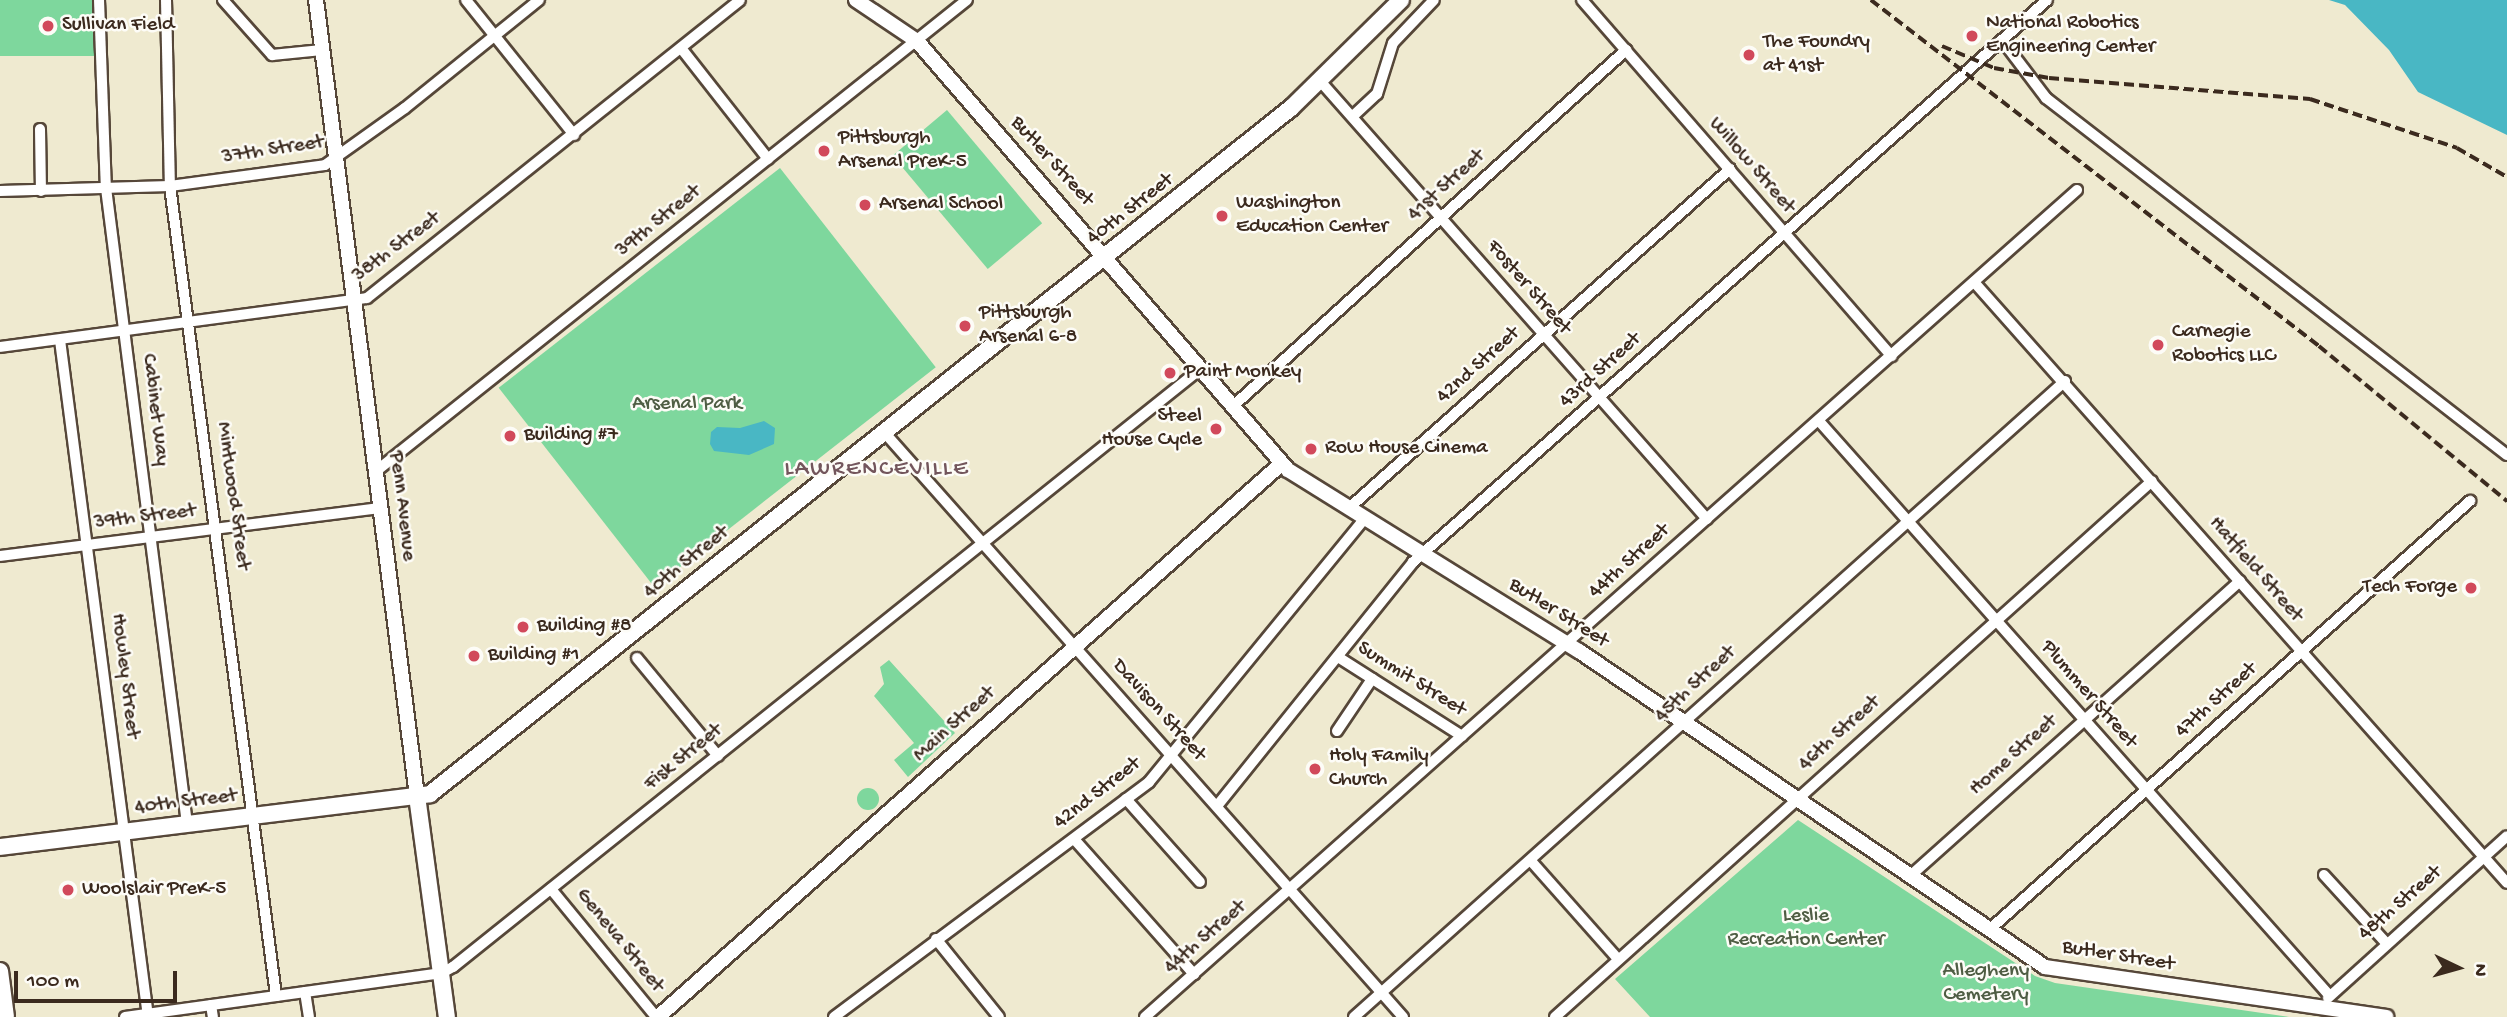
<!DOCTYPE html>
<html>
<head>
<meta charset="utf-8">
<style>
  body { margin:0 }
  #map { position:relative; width:2507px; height:1017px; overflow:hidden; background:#efead0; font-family:"Gochi Hand",sans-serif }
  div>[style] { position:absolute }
  .green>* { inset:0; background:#7ed79d; transform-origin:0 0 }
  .round { border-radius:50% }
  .water>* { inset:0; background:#49b7c4 }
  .roads { filter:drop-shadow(2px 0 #564739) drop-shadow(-2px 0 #564739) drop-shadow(0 2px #564739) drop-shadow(0 -2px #564739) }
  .street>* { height:10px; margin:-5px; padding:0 5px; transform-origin:5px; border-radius:5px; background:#fff }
  .secondary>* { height:14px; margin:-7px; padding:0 7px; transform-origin:7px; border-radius:7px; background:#fff }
  .primary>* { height:16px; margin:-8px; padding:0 8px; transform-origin:8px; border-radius:8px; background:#fff }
  .rail>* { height:3.5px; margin-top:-1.75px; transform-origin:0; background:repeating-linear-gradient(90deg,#3b2a1e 0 10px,transparent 0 15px) }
  .dots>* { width:19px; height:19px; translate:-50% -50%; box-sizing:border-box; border:4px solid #fdfcf7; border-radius:50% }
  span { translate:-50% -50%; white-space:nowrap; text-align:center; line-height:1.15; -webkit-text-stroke:5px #fdfcf7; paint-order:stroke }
  .poi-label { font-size:21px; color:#3b2a1e }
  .left { translate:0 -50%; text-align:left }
  .right { translate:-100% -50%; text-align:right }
  .street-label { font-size:21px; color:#3b2a1e }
  .park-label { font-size:21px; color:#4f5e44 }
  .neighbourhood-label { font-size:23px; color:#73565c; letter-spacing:2px }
  .north { position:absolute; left:2423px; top:933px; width:70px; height:70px; -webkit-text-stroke:5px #fdfcf7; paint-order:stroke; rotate:95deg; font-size:19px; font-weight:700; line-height:28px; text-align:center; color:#3b2a1e }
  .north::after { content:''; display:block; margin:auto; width:24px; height:32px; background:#3b2a1e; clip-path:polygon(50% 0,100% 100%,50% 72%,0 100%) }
  .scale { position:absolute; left:14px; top:971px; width:163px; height:32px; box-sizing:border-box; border:4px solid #3b2a1e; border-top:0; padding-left:9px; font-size:21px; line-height:24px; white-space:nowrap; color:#3b2a1e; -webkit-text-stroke:5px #fdfcf7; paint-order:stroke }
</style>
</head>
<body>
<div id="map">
  <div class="green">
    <i style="left:0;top:0;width:94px;height:56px"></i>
    <i style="left:947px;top:110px;width:148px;height:71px;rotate:50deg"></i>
    <i style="left:780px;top:168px;width:253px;height:357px;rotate:52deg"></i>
    <i style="clip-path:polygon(889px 660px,955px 733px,908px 777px,894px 760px,914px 743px,874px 696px,884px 684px,880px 667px)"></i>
    <i class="round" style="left:857px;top:788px;width:22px;height:22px"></i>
    <i style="clip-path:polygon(1798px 820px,2035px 976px,2055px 983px,2289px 1017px,1650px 1017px,1615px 979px)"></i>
  </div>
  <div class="water">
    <i style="clip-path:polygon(2329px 0,2507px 0,2507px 135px,2418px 92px,2389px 50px,2345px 5px)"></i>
    <i style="clip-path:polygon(764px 421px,775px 428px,774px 444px,749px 455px,714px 451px,710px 444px,711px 432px,717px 427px,740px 428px)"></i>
  </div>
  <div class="roads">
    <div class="street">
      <i style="left:99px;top:0;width:188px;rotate:87.9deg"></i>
      <i style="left:106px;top:188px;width:641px;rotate:82.74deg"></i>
      <i style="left:166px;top:0;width:186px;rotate:88.8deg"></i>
      <i style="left:170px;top:186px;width:817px;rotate:82.54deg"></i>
      <i style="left:223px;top:0;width:74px;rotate:48.3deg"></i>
      <i style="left:272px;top:55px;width:50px;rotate:-5.7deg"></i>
      <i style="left:466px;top:0;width:173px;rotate:51.3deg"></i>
      <i style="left:1582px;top:0;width:472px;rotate:49deg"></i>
      <i style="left:2002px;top:40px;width:73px;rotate:52.8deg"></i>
      <i style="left:2046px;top:98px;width:583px;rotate:37.75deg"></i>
      <i style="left:681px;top:48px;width:141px;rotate:51.9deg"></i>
      <i style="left:1321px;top:82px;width:583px;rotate:48.55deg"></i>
      <i style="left:1353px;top:116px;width:33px;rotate:-43deg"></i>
      <i style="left:1377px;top:94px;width:53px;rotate:-72.6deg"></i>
      <i style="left:1393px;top:43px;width:59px;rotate:-46.4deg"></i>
      <i style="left:40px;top:129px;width:62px;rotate:89.1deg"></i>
      <i style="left:0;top:191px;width:170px;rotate:-1.7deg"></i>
      <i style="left:170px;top:186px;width:156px;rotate:-7.7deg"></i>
      <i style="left:325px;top:165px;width:98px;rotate:-35.5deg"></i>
      <i style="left:405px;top:108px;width:172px;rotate:-38.9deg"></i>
      <i style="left:1974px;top:282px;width:803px;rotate:48.43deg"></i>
      <i style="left:60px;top:340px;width:683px;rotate:82.59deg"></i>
      <i style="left:0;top:347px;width:370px;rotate:-7.6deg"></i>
      <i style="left:367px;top:298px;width:477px;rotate:-38.6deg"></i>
      <i style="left:1232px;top:407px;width:532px;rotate:-42.18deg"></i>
      <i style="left:1819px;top:421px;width:768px;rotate:48.38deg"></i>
      <i style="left:884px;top:432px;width:782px;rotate:48.42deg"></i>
      <i style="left:375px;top:472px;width:757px;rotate:-38.57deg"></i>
      <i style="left:1349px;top:508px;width:510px;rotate:-41.66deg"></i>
      <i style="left:0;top:556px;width:382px;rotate:-7.2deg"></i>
      <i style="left:1338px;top:657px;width:147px;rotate:32.5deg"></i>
      <i style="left:637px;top:658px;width:127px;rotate:50.4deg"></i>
      <i style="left:1337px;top:731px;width:63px;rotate:-56.1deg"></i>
      <i style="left:1126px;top:799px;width:111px;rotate:48.3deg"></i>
      <i style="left:1217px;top:806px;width:313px;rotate:-51.2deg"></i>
      <i style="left:1413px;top:562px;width:847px;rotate:-41.55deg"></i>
      <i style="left:1074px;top:839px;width:181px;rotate:48.4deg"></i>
      <i style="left:1531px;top:861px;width:131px;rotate:48.4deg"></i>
      <i style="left:2324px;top:875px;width:92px;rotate:47.6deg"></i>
      <i style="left:1909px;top:877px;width:444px;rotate:-41.8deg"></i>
      <i style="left:551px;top:889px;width:166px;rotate:50.6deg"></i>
      <i style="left:1989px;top:930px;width:645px;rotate:-41.73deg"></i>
      <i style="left:936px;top:939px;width:100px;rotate:51.1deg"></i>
      <i style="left:305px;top:992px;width:25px;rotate:81deg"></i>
      <i style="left:2328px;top:998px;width:241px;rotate:-42.1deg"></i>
      <i style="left:211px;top:1005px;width:12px;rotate:81deg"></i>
      <i style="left:125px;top:1017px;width:320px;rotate:-7.9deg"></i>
      <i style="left:442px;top:973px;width:13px;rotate:-29deg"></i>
      <i style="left:453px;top:967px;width:955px;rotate:-38.67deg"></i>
      <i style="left:834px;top:1017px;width:393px;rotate:-36.7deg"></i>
      <i style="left:1149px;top:782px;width:341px;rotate:-50.7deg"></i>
      <i style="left:1145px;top:1017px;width:1246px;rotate:-41.58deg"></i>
      <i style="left:1354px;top:1017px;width:954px;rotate:-41.81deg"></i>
      <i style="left:1555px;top:1017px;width:802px;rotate:-41.92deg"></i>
    </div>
    <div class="secondary">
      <i style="left:316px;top:0;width:802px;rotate:82.77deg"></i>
      <i style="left:856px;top:0;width:73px;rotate:33.9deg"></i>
      <i style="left:917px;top:41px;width:567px;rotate:49.15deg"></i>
      <i style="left:1288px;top:470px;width:343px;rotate:31.9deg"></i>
      <i style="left:1579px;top:651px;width:563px;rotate:34.14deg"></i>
      <i style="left:2045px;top:967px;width:345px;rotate:8.3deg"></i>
      <i style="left:658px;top:1017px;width:833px;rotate:-41.59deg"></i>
    </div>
    <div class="primary">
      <i style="left:417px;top:796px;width:223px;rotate:82.3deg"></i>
      <i style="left:0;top:847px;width:433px;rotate:-7deg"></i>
      <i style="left:430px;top:794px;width:1101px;rotate:-38.55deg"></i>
      <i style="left:1291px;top:108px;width:154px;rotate:-44.5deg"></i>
      <i style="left:0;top:971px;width:46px;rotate:82.6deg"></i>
    </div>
  </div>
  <div class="rail">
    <i style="left:1871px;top:0;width:566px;rotate:37.68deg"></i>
    <i style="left:2319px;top:346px;width:244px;rotate:39.5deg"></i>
    <i style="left:1942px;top:46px;width:56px;rotate:22.9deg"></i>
    <i style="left:1994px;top:68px;width:56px;rotate:10.3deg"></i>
    <i style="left:2049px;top:78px;width:262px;rotate:4.6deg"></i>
    <i style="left:2310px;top:99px;width:155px;rotate:18.4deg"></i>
    <i style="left:2457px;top:148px;width:58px;rotate:30.1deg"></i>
  </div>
  <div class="dots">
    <i style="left:48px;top:26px;background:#d1495b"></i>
    <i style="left:1972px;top:36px;background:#d1495b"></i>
    <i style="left:1749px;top:55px;background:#d1495b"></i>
    <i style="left:824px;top:151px;background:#d1495b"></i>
    <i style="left:865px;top:205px;background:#d1495b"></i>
    <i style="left:1222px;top:216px;background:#d1495b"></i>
    <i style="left:965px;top:326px;background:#d1495b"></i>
    <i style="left:2158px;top:345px;background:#d1495b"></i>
    <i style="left:1170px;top:373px;background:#d1495b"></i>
    <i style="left:1216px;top:429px;background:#d1495b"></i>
    <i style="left:510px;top:436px;background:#d1495b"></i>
    <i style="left:1311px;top:449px;background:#d1495b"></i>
    <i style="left:2471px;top:588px;background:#d1495b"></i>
    <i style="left:523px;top:627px;background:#d1495b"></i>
    <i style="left:474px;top:656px;background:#d1495b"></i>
    <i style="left:1315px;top:769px;background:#d1495b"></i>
    <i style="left:68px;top:890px;background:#d1495b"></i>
  </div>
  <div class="poi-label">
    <span class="left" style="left:1986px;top:36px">National Robotics<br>Engineering Center</span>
    <span class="left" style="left:62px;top:26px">Sullivan Field</span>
    <span class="left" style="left:1763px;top:55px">The Foundry<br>at 41st</span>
    <span class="left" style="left:838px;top:151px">Pittsburgh<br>Arsenal PreK-5</span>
    <span class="left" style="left:1236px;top:216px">Washington<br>Education Center</span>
    <span class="left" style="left:879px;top:205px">Arsenal School</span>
    <span class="left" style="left:979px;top:326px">Pittsburgh<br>Arsenal 6-8</span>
    <span class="left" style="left:2172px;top:345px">Carnegie<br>Robotics LLC</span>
    <span class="left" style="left:1184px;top:373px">Paint Monkey</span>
    <span class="right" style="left:1202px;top:429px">Steel<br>House Cycle</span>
    <span class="left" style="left:524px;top:436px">Building #7</span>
    <span class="left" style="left:1325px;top:449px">Row House Cinema</span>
    <span class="right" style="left:2457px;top:588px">Tech Forge</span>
    <span class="left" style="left:537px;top:627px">Building #8</span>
    <span class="left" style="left:488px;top:656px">Building #1</span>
    <span class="left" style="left:1329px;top:769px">Holy Family<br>Church</span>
    <span class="left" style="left:82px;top:890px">Woolslair PreK-5</span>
  </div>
  <div class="street-label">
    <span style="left:273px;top:151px;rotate:-9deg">37th Street</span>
    <span style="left:1051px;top:162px;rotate:48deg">Butler Street</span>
    <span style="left:1751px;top:166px;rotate:49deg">Willow Street</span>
    <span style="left:1447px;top:186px;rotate:-42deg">41st Street</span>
    <span style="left:1131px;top:210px;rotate:-38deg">40th Street</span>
    <span style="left:659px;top:222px;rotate:-39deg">39th Street</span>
    <span style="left:397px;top:248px;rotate:-37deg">38th Street</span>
    <span style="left:1528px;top:288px;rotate:49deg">Foster Street</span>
    <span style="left:1479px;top:366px;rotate:-42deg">42nd Street</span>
    <span style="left:1601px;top:371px;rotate:-42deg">43rd Street</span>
    <span style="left:154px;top:410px;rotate:83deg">Cabinet Way</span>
    <span style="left:232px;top:496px;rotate:82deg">Mintwood Street</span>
    <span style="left:401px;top:506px;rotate:83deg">Penn Avenue</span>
    <span style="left:145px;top:518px;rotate:-7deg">39th Street</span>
    <span style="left:1630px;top:562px;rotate:-42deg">44th Street</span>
    <span style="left:687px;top:563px;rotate:-39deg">40th Street</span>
    <span style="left:2255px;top:570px;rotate:49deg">Hatfield Street</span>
    <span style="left:1558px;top:614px;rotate:32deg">Butler Street</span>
    <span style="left:124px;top:676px;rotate:83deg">Howley Street</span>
    <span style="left:1411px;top:680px;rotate:32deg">Summit Street</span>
    <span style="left:1696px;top:685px;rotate:-43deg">45th Street</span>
    <span style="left:2088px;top:695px;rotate:49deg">Plummer Street</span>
    <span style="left:2217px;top:701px;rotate:-42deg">47th Street</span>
    <span style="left:1158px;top:711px;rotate:48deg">Davison Street</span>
    <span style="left:955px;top:725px;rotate:-42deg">Main Street</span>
    <span style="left:1840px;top:734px;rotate:-42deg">46th Street</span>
    <span style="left:2014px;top:756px;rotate:-42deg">Home Street</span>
    <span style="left:684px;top:758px;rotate:-39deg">Fisk Street</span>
    <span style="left:1098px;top:794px;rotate:-38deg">42nd Street</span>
    <span style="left:186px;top:803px;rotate:-7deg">40th Street</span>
    <span style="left:2401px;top:904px;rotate:-41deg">48th Street</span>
    <span style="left:1206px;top:938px;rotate:-41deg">44th Street</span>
    <span style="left:619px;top:941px;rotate:51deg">Geneva Street</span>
    <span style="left:2118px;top:957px;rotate:9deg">Butler Street</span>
  </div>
  <div class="park-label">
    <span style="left:687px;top:405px">Arsenal Park</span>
    <span style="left:1806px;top:929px">Leslie<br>Recreation Center</span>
    <span style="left:1986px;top:984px">Allegheny<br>Cemetery</span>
  </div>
  <div class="neighbourhood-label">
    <span style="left:877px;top:470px">LAWRENCEVILLE</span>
  </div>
  <div class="north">N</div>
  <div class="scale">100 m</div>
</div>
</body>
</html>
